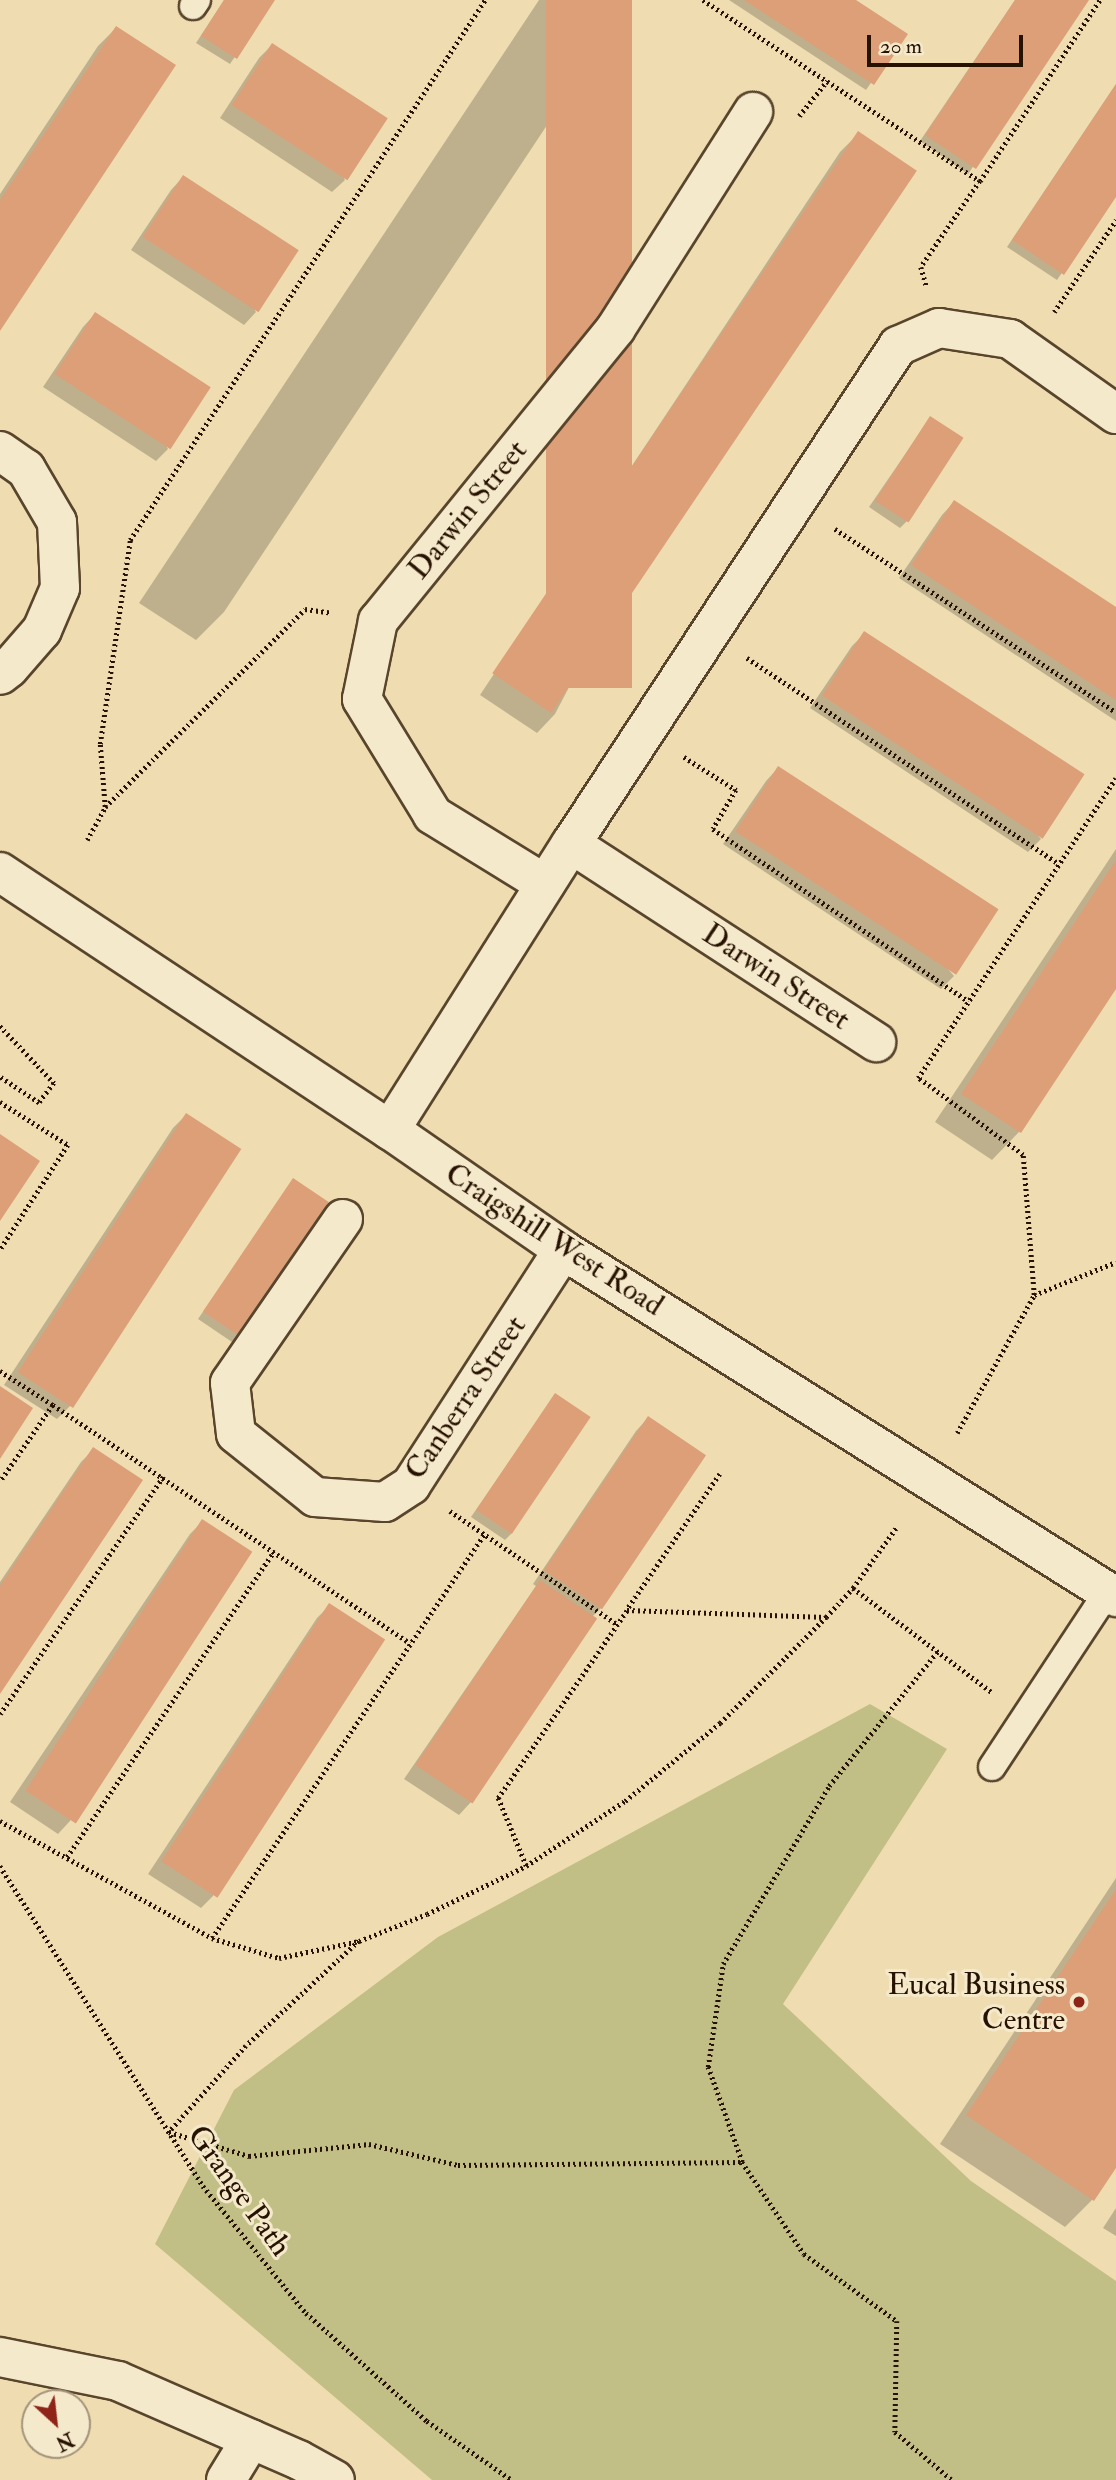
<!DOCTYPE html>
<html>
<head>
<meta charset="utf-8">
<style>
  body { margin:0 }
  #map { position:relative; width:1116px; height:2480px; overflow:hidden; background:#efddb1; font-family:"IM FELL Double Pica",serif }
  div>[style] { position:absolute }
  .green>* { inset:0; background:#c1bf86 }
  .shadow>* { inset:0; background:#0003 }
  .building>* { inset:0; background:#dc9f78; transform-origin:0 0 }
  .path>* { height:4.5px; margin-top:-2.25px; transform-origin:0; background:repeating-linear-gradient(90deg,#271200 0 2px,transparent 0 5.5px) }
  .roads { filter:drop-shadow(2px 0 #59452c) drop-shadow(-2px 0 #59452c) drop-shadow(0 2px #59452c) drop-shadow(0 -2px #59452c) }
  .service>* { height:26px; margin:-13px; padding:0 13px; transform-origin:13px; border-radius:13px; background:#f5e9cc }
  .minor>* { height:38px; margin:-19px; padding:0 19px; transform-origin:19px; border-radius:19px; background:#f5e9cc }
  .dots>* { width:19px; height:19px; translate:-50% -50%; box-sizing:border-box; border:4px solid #f5e9cc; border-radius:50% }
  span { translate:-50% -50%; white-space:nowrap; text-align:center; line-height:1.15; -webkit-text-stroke:6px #f5e9cc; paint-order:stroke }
  .street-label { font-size:30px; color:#271200 }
  .poi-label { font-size:30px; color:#271200 }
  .right { translate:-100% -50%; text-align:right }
  .north { position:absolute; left:21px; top:2389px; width:70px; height:70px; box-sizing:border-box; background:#f5e9cc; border:2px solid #a3937a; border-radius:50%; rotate:153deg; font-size:19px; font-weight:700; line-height:28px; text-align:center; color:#271200 }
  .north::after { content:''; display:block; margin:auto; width:24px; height:32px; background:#8f2418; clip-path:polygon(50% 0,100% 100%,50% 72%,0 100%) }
  .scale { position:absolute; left:867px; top:35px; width:156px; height:32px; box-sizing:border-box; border:4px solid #271200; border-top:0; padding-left:9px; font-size:21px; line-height:24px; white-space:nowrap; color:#271200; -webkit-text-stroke:5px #f5e9cc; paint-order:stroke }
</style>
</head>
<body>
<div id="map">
  <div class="green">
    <i style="clip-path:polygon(870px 1704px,947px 1749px,783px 2004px,971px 2181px,1116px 2281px,1116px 2480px,432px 2480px,155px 2244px,234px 2090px,438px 1937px)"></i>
  </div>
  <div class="shadow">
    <i style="clip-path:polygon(224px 0,273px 0,230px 64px,196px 43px)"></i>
    <i style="clip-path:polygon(539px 0,630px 0,224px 612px,196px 640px,139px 603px)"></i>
    <i style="clip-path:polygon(729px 0,853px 0,905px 34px,866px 90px)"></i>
    <i style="clip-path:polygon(1015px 0,1087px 0,968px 174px,920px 141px)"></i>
    <i style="clip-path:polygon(116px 28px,0 328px,0 194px,98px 46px)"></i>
    <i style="clip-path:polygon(272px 45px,345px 180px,332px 192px,220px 118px,259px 58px)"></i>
    <i style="clip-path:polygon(1116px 84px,1116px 194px,1057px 280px,1007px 247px)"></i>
    <i style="clip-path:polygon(858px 134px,555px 714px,537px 733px,480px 695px,840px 152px)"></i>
    <i style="clip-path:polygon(183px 177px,256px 312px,244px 325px,131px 250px,171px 190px)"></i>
    <i style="clip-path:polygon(95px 314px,168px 449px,156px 461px,43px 387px,83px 327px)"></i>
    <i style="clip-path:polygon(930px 418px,907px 521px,900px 528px,869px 507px)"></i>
    <i style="clip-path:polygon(954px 502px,1116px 609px,1116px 721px,899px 578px,942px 515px)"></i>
    <i style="clip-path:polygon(865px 633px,1041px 839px,1028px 852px,810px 708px,852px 646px)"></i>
    <i style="clip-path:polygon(778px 768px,954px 976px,941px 989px,723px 844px,766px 781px)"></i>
    <i style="clip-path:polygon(1116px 849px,1116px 986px,1019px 1132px,992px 1160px,935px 1122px)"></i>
    <i style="clip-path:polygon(186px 1115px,70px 1406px,57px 1419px,4px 1385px,173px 1128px)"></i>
    <i style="clip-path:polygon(293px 1181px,238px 1335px,232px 1342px,198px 1319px)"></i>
    <i style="clip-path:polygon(555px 1395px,511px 1534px,505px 1540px,471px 1517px)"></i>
    <i style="clip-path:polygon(648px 1418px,601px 1608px,592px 1617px,595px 1619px,471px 1802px,459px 1815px,404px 1779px,536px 1586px,533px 1584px,636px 1431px)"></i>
    <i style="clip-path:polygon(94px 1449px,0 1690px,0 1582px,81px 1462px)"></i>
    <i style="clip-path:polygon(203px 1521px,70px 1821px,58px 1834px,10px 1802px,190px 1534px)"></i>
    <i style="clip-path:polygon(330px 1605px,213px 1896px,201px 1908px,148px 1874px,317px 1618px)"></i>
    <i style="clip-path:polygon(1116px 1878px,1116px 2165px,1093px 2199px,1065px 2227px,940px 2144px)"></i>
    <i style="clip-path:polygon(1116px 2208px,1116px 2236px,1103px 2228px)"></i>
  </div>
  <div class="building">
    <i style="clip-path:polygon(224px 0,275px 0,237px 59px,201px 36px)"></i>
    <i style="left:546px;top:0;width:86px;height:688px"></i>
    <i style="clip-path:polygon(744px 0,856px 0,908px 34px,874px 85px)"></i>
    <i style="clip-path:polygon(1015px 0,1089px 0,976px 169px,925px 135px)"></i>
    <i style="clip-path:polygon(116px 26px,176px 65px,0 331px,0 200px)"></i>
    <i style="left:272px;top:43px;width:138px;height:74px;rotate:33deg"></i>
    <i style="clip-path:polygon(1116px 84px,1116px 197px,1064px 275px,1012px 240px)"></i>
    <i style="left:858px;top:131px;width:71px;height:654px;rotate:34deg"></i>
    <i style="left:183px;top:175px;width:138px;height:74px;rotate:33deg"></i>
    <i style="left:95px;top:312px;width:138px;height:74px;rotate:33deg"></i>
    <i style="left:930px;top:416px;width:40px;height:101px;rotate:33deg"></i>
    <i style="clip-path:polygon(954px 500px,1116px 607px,1116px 700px,911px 565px)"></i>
    <i style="left:864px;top:631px;width:263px;height:77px;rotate:33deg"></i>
    <i style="left:778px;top:766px;width:263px;height:78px;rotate:33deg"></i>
    <i style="clip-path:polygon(1116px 860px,1116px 989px,1021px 1133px,961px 1094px)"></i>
    <i style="left:186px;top:1113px;width:66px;height:309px;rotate:33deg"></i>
    <i style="clip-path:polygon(0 1134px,40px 1161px,0 1221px)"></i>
    <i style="left:293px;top:1178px;width:43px;height:161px;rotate:34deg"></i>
    <i style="clip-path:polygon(0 1386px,33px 1408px,0 1459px)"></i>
    <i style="left:555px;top:1393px;width:43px;height:141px;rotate:34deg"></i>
    <i style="left:648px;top:1416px;width:70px;height:186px;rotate:34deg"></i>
    <i style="clip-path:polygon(93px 1447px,143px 1480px,0 1694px,0 1586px)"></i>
    <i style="left:202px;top:1519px;width:60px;height:324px;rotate:33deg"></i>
    <i style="left:540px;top:1580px;width:69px;height:223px;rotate:34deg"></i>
    <i style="left:329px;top:1603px;width:67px;height:308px;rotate:33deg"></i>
    <i style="clip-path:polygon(1116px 1889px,1116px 2168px,1094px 2201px,966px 2115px)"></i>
  </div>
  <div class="path">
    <i style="left:703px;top:0;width:331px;rotate:33.2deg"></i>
    <i style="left:980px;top:181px;width:104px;rotate:124.5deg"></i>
    <i style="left:921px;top:267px;width:19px;rotate:74deg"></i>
    <i style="left:799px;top:116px;width:45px;rotate:-51.3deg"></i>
    <i style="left:980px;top:181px;width:217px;rotate:-56.5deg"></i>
    <i style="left:1054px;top:312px;width:111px;rotate:-56deg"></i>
    <i style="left:835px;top:529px;width:335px;rotate:33.1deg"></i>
    <i style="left:747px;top:658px;width:374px;rotate:33.4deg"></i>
    <i style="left:684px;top:757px;width:62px;rotate:32.4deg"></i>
    <i style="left:736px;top:790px;width:45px;rotate:120.5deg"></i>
    <i style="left:713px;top:829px;width:308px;rotate:34deg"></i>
    <i style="left:105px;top:807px;width:63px;rotate:-94.5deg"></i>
    <i style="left:100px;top:744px;width:206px;rotate:-81.6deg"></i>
    <i style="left:130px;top:540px;width:646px;rotate:-56.68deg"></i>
    <i style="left:87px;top:840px;width:38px;rotate:-61deg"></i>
    <i style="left:105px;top:807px;width:281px;rotate:-44.7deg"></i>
    <i style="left:305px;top:609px;width:27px;rotate:8deg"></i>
    <i style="left:0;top:1026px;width:79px;rotate:46.5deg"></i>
    <i style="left:54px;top:1083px;width:25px;rotate:127deg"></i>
    <i style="left:39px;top:1103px;width:47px;rotate:-146.3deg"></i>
    <i style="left:0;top:1102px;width:80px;rotate:32.3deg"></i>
    <i style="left:68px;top:1145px;width:125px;rotate:122.9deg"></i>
    <i style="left:1034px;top:1295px;width:140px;rotate:-94.5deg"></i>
    <i style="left:1023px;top:1155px;width:130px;rotate:-143.7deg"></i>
    <i style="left:918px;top:1078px;width:359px;rotate:-56.6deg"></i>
    <i style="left:0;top:1371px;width:63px;rotate:32.7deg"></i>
    <i style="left:53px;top:1405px;width:93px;rotate:124.5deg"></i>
    <i style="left:53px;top:1405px;width:429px;rotate:33.7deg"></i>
    <i style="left:957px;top:1433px;width:158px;rotate:-60.8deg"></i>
    <i style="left:1034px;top:1295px;width:88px;rotate:-21.9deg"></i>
    <i style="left:720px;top:1474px;width:165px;rotate:124.4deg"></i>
    <i style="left:627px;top:1610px;width:199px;rotate:2deg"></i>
    <i style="left:826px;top:1617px;width:40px;rotate:-47deg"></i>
    <i style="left:853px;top:1588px;width:74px;rotate:-54.4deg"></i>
    <i style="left:450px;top:1511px;width:202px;rotate:34.1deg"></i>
    <i style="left:853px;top:1588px;width:175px;rotate:36.9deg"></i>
    <i style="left:0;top:1714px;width:288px;rotate:-55.5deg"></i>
    <i style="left:0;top:1821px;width:242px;rotate:28.9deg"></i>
    <i style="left:212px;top:1938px;width:70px;rotate:16.6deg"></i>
    <i style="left:279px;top:1958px;width:82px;rotate:-12deg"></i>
    <i style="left:359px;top:1941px;width:73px;rotate:-21.7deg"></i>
    <i style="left:427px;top:1914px;width:110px;rotate:-25.9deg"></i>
    <i style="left:526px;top:1866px;width:118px;rotate:-33.3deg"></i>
    <i style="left:625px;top:1801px;width:123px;rotate:-39.4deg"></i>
    <i style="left:720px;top:1723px;width:150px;rotate:-45deg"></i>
    <i style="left:67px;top:1857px;width:369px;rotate:-55.9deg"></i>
    <i style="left:0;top:1866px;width:379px;rotate:57.6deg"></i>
    <i style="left:203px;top:2186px;width:164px;rotate:51deg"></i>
    <i style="left:306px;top:2313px;width:162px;rotate:41.8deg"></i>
    <i style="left:427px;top:2421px;width:103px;rotate:34.8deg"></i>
    <i style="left:526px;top:1866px;width:74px;rotate:-112.4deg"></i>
    <i style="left:498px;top:1798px;width:228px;rotate:-55.5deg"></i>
    <i style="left:212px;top:1938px;width:487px;rotate:-56deg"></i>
    <i style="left:359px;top:1941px;width:154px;rotate:137.1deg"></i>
    <i style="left:246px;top:2046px;width:115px;rotate:131.8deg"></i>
    <i style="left:169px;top:2132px;width:84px;rotate:16.7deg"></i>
    <i style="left:249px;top:2156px;width:121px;rotate:-5.7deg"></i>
    <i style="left:369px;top:2144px;width:91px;rotate:13.3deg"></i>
    <i style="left:458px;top:2165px;width:284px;rotate:-0.6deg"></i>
    <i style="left:742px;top:2162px;width:111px;rotate:56deg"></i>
    <i style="left:804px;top:2254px;width:115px;rotate:35.8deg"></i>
    <i style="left:897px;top:2321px;width:111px;rotate:91deg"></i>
    <i style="left:895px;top:2432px;width:75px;rotate:40.1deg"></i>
    <i style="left:742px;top:2162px;width:101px;rotate:-109.7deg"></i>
    <i style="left:708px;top:2067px;width:104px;rotate:-81.7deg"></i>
    <i style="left:723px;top:1964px;width:207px;rotate:-59.2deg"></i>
    <i style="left:829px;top:1786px;width:174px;rotate:-51.1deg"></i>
  </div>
  <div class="roads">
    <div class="service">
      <i style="left:193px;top:6px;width:7px;rotate:-56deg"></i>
      <i style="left:992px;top:1767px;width:211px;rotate:-56.6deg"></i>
    </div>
    <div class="minor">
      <i style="left:0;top:451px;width:32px;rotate:35deg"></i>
      <i style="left:26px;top:469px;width:61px;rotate:59.7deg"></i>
      <i style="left:57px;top:522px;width:66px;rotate:87.4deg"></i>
      <i style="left:60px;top:588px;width:46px;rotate:113.2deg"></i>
      <i style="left:42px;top:630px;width:50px;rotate:131deg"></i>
      <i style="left:9px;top:668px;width:11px;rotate:142deg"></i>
      <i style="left:571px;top:844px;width:364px;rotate:33deg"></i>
      <i style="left:0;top:872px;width:468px;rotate:33.5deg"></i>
      <i style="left:390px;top:1130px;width:211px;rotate:34.7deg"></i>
      <i style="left:563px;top:1250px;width:653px;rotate:32.11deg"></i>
      <i style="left:545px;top:884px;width:132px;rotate:-148.4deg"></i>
      <i style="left:433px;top:815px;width:136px;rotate:-121.5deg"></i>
      <i style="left:362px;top:699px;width:80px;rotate:-78.4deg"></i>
      <i style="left:378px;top:621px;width:377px;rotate:-50.9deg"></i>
      <i style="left:616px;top:328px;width:256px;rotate:-57.6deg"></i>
      <i style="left:390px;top:1130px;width:338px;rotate:-57.7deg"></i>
      <i style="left:571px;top:844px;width:596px;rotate:-56.71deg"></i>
      <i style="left:898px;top:346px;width:45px;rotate:-23.7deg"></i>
      <i style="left:939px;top:328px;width:72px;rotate:8.8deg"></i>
      <i style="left:1010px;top:339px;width:130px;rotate:35.3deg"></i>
      <i style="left:343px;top:1219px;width:199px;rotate:124.6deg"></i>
      <i style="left:230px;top:1383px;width:51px;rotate:83.3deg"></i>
      <i style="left:236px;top:1434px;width:101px;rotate:38.6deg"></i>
      <i style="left:315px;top:1497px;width:70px;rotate:4.1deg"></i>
      <i style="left:385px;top:1502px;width:31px;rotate:-33deg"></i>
      <i style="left:411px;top:1485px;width:280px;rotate:-57.1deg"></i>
      <i style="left:0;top:2357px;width:120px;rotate:11.5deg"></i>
      <i style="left:118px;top:2381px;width:197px;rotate:23.6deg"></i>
      <i style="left:299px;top:2460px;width:41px;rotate:29.1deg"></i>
      <i style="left:226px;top:2480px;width:48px;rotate:-58.6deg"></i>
    </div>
  </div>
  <div class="dots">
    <i style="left:1079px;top:2002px;background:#8f2418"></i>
  </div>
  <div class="street-label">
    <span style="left:468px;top:510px;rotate:-51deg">Darwin Street</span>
    <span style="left:776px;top:977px;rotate:33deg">Darwin Street</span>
    <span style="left:554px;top:1240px;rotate:33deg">Craigshill West Road</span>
    <span style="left:466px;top:1398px;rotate:-56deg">Canberra Street</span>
    <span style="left:239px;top:2191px;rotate:54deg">Grange Path</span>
  </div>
  <div class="poi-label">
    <span class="right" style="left:1065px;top:2002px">Eucal Business<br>Centre</span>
  </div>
  <div class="north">N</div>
  <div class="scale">20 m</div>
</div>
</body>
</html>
